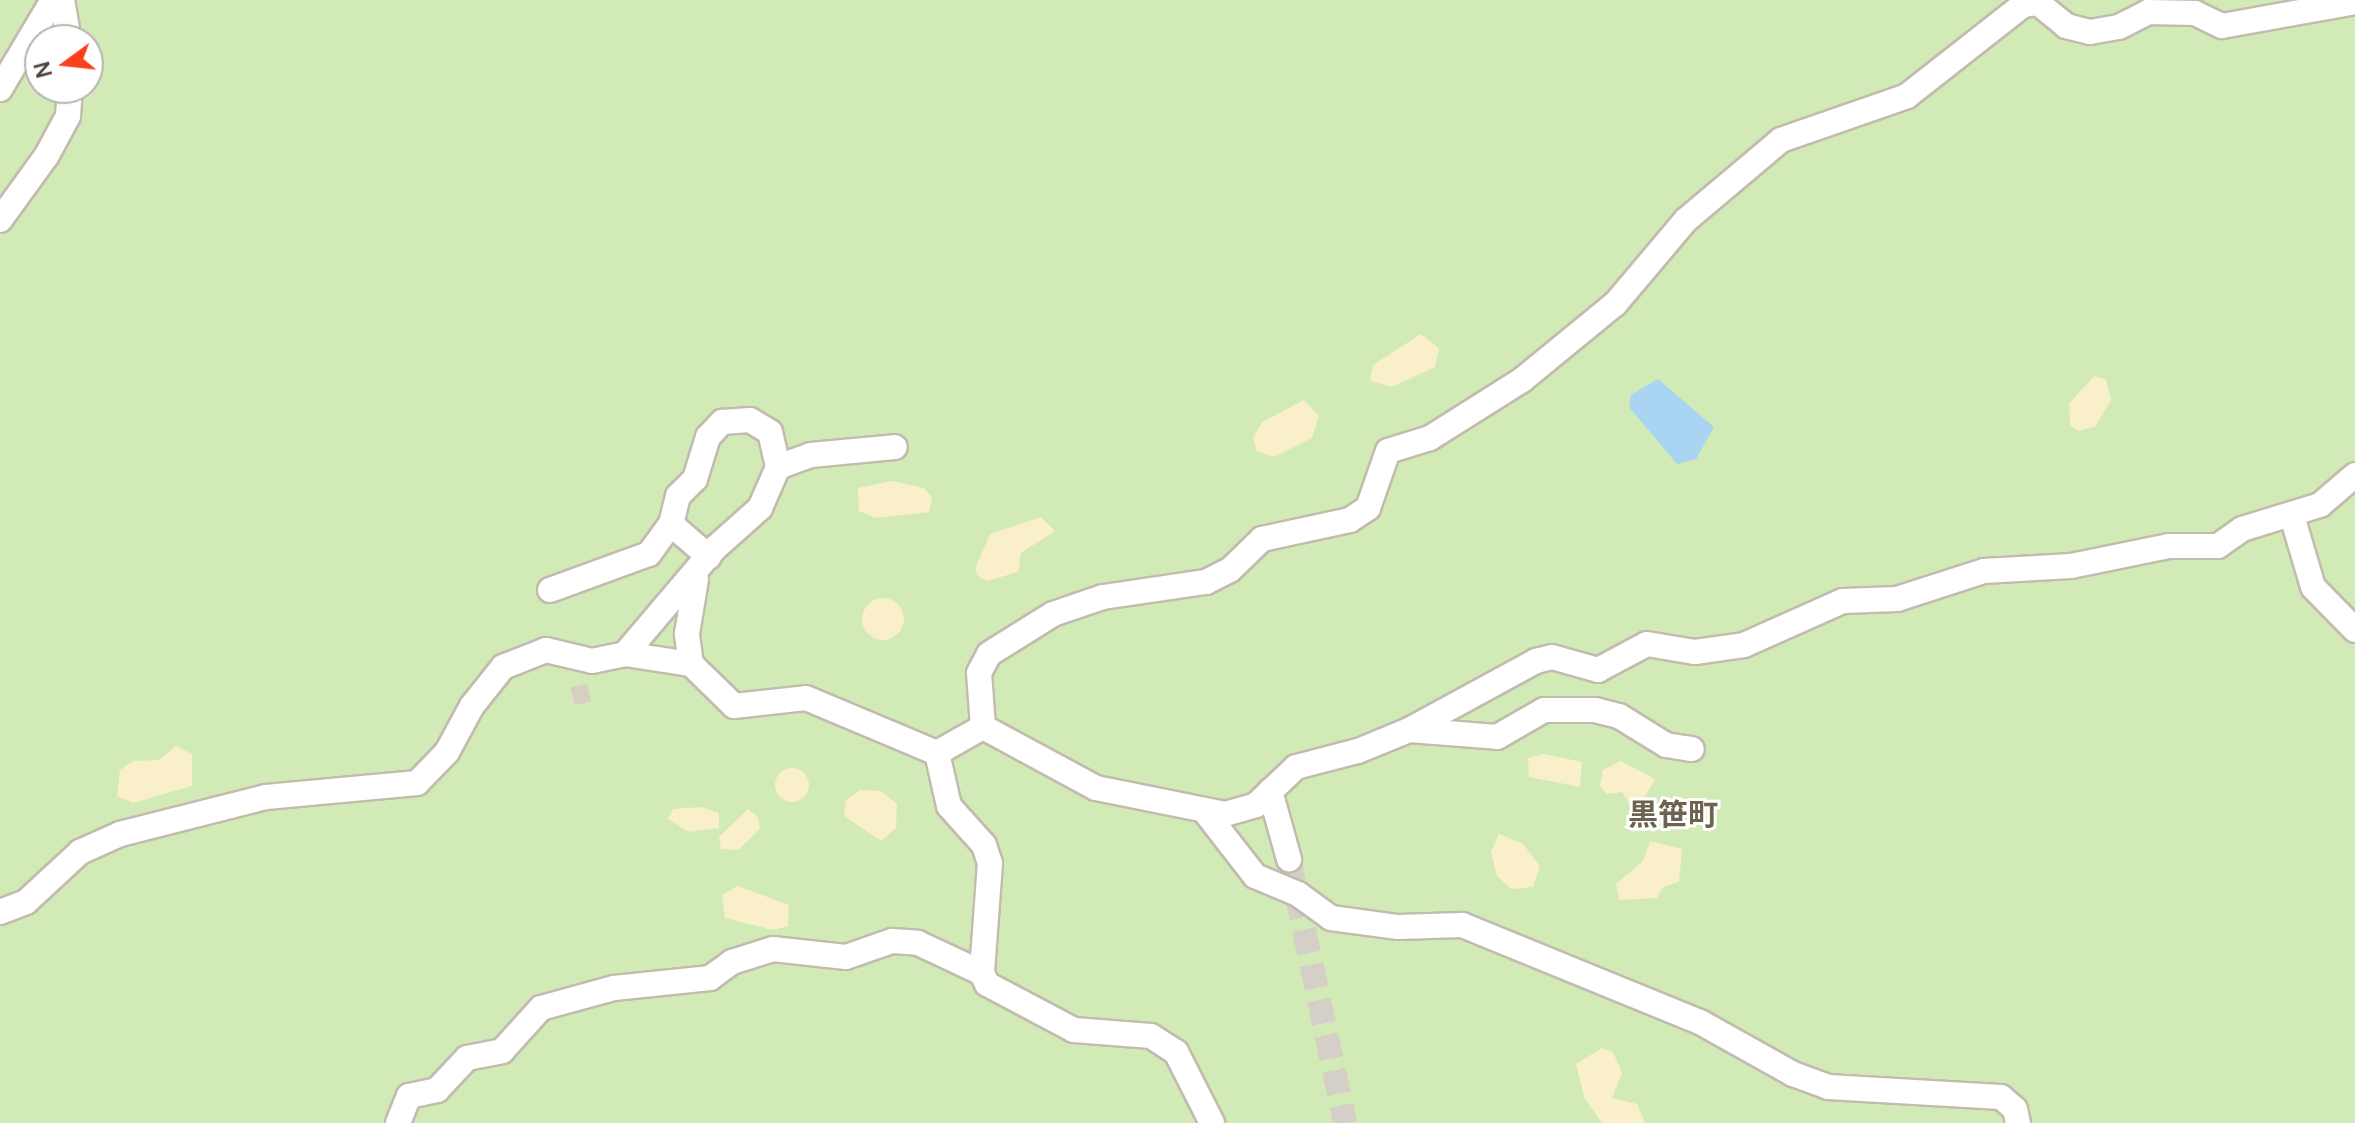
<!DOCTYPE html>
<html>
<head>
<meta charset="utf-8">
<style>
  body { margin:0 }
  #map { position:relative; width:2355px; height:1123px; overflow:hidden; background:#f6f3ec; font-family:Manrope,"Noto Sans JP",sans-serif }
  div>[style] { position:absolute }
  .green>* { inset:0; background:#d2eab5 }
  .sand>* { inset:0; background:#f9efc9 }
  .round { border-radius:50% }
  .water>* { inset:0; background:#a9d4f2 }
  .building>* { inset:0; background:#d8cfc1; transform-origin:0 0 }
  .minor-tunnel>* { height:24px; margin-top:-12px; transform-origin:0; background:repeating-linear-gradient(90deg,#d4d0c8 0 24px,transparent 0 36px) }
  .roads { filter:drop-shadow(2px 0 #c2bbae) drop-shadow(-2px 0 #c2bbae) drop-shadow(0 2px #c2bbae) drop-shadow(0 -2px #c2bbae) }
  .minor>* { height:24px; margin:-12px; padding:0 12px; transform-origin:12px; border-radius:12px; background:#fff }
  span { translate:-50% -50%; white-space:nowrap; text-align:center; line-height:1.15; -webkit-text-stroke:6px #fff; paint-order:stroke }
  .quarter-label { font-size:30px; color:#6e6250; font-weight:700 }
  .north { position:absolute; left:24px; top:24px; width:80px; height:80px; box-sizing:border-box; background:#fff; border:2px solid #b7b4b0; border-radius:50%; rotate:255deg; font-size:22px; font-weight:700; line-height:32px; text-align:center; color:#4b4439 }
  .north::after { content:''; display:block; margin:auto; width:28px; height:36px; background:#fc3f1d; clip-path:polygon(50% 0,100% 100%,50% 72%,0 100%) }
</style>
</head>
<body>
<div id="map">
  <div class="green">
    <i style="clip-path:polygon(evenodd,0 0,2355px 0,2355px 1123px,0 1123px,0 0,40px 40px,88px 40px,88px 88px,40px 88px,40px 40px)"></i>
  </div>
  <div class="sand">
    <i style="clip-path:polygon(1421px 334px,1439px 348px,1435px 367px,1392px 387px,1370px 381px,1373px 365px)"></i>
    <i style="clip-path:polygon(2094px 376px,2106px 379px,2111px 400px,2095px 427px,2078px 431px,2070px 425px,2069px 404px)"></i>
    <i style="clip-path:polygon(1304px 400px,1319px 416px,1312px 438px,1274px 457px,1257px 451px,1253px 438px,1262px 422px)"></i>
    <i style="clip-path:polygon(892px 481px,924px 488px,932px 497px,929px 512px,876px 518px,859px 511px,858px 488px)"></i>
    <i style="clip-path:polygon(1041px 517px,1055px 531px,1021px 553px,1018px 572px,987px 581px,979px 577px,975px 569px,990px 534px)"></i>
    <i class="round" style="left:862px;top:598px;width:42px;height:42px"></i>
    <i style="clip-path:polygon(176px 746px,192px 754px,192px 786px,133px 803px,117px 796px,120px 770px,133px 761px,159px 760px)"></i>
    <i style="clip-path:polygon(1544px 754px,1582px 762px,1580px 787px,1529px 777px,1528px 758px)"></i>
    <i style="clip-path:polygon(1621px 761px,1655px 779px,1640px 806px,1632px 807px,1622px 792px,1607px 794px,1600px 786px,1603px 770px)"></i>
    <i class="round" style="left:775px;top:768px;width:34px;height:34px"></i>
    <i style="clip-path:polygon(860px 790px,881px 791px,897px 804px,896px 828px,881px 841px,844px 816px,846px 800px)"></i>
    <i style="clip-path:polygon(701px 807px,719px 813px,719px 828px,689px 832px,668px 819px,673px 809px)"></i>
    <i style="clip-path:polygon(748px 809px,758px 817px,760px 829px,738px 850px,721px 849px,719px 837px)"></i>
    <i style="clip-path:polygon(1499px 834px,1523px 844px,1540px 866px,1533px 887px,1511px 889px,1497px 876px,1491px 852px)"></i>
    <i style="clip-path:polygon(1650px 841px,1682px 849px,1679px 882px,1663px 887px,1657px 898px,1619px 900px,1616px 884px,1643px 861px)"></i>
    <i style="clip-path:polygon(738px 886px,789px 905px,788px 926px,773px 930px,725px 918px,722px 895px)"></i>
    <i style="clip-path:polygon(1602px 1048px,1613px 1052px,1622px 1073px,1612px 1098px,1637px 1104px,1645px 1123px,1602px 1123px,1584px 1097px,1576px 1064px)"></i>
  </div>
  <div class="water">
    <i style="clip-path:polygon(1658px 379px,1714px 427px,1696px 459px,1677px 464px,1629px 407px,1631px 395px)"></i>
  </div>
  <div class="building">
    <i style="left:587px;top:684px;width:18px;height:17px;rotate:77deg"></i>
  </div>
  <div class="minor-tunnel">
    <i style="left:1289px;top:859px;width:270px;rotate:78deg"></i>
  </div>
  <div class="roads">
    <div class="minor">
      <i style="left:62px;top:0;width:41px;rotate:80.1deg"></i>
      <i style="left:0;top:89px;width:104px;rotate:-59.2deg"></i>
      <i style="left:0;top:220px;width:80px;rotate:-54.1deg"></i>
      <i style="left:47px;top:155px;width:44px;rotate:-61.7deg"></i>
      <i style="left:68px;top:116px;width:28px;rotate:-86deg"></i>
      <i style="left:778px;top:467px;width:35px;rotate:-20deg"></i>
      <i style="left:811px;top:455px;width:84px;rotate:-5.4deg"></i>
      <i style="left:2292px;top:516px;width:74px;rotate:73.5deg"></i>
      <i style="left:2313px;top:587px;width:60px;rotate:45.7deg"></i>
      <i style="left:671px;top:524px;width:50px;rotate:41deg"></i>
      <i style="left:550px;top:590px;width:105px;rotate:-20deg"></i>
      <i style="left:649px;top:554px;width:37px;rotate:-54deg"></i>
      <i style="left:671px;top:524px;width:29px;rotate:-76deg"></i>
      <i style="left:678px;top:496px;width:24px;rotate:-45deg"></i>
      <i style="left:695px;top:479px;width:44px;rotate:-72.8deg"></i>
      <i style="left:708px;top:437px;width:21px;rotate:-47deg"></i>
      <i style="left:722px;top:422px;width:28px;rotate:-4deg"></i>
      <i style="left:750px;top:420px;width:23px;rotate:31deg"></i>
      <i style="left:770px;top:432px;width:36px;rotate:77deg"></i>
      <i style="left:778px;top:467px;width:45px;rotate:113.7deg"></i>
      <i style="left:760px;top:508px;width:62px;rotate:138.3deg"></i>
      <i style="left:714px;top:549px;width:138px;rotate:130.3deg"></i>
      <i style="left:691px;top:664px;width:30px;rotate:-98deg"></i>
      <i style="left:687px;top:634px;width:56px;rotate:-80.7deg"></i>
      <i style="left:983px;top:727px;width:128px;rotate:28.4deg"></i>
      <i style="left:1096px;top:788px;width:132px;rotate:11.4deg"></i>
      <i style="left:1225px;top:814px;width:32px;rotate:-16deg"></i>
      <i style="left:1256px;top:805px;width:55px;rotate:-43.5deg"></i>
      <i style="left:1296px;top:767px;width:64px;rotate:-14.5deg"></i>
      <i style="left:1358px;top:751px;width:55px;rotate:-22.4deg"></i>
      <i style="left:1409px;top:730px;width:145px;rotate:-28.5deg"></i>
      <i style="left:1536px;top:661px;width:16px;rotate:-14deg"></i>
      <i style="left:1552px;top:657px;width:48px;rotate:15.8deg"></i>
      <i style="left:1598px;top:670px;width:55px;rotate:-28deg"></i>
      <i style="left:1647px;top:644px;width:49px;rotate:9.5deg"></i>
      <i style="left:1695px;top:652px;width:49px;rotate:-8.1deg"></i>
      <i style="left:1744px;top:645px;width:108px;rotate:-24deg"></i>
      <i style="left:1843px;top:601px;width:54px;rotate:-2.1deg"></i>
      <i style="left:1897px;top:599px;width:91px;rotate:-17.8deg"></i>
      <i style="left:1984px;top:571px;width:87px;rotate:-3.3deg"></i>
      <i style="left:2071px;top:566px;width:100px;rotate:-11.5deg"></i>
      <i style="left:2169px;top:546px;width:49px"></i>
      <i style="left:2218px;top:546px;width:29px;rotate:-35deg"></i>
      <i style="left:2242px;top:529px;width:82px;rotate:-17.1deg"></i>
      <i style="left:2320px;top:505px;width:46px;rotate:-40.6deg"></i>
      <i style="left:1409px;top:730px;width:88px;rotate:4.5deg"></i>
      <i style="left:1497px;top:737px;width:54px;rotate:-29.9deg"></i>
      <i style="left:1544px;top:710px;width:51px"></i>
      <i style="left:1595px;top:710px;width:25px;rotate:14deg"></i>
      <i style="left:1619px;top:716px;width:55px;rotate:31.7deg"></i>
      <i style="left:1666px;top:745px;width:26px;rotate:9deg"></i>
      <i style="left:937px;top:753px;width:54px;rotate:77.2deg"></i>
      <i style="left:949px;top:806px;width:52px;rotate:48.1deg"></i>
      <i style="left:984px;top:845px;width:19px;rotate:72deg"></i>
      <i style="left:990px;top:863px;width:110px;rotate:94.2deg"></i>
      <i style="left:982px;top:973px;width:12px;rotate:66deg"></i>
      <i style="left:987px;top:984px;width:98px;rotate:27.9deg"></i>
      <i style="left:1074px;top:1030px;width:77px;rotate:4.5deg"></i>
      <i style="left:1151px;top:1036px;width:30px;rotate:33deg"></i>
      <i style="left:1176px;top:1052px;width:80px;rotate:63.1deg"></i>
      <i style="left:1270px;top:791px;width:71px;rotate:74.4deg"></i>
      <i style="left:1206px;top:813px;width:80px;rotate:52.1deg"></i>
      <i style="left:1255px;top:876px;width:47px;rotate:22.7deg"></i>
      <i style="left:1298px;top:894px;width:41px;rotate:36deg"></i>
      <i style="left:1331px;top:918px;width:68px;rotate:7.7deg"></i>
      <i style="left:1398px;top:927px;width:64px;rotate:-1.8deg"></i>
      <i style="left:1462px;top:925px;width:257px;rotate:22.2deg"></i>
      <i style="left:1700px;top:1022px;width:107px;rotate:29.2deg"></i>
      <i style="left:1793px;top:1074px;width:37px;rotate:20deg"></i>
      <i style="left:1828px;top:1087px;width:173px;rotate:3.3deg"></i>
      <i style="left:2001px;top:1097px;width:18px;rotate:41deg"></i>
      <i style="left:2015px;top:1109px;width:14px;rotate:78deg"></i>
      <i style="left:0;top:912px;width:28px;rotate:-21deg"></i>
      <i style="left:26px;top:902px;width:74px;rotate:-42.8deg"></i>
      <i style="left:80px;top:852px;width:44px;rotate:-24.2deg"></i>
      <i style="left:120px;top:834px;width:151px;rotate:-14.2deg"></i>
      <i style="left:266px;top:797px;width:152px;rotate:-5.3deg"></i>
      <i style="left:417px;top:783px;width:43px;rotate:-45.9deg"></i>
      <i style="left:447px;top:752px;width:52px;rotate:-61.5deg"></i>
      <i style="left:472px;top:706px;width:50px;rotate:-51.5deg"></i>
      <i style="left:503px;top:667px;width:46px;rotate:-21.6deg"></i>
      <i style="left:546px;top:650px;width:47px;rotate:13.4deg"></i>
      <i style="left:592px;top:661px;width:34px;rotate:-12deg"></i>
      <i style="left:625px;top:654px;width:67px;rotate:8.6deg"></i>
      <i style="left:691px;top:664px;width:60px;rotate:44.3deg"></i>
      <i style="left:734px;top:706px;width:72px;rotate:-6.3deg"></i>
      <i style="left:806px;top:698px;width:142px;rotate:22.8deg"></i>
      <i style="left:937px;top:753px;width:53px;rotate:-29.5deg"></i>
      <i style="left:983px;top:727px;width:54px;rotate:-94.2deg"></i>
      <i style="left:979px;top:673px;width:21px;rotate:-62deg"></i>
      <i style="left:989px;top:654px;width:75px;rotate:-32deg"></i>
      <i style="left:1053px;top:614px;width:53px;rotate:-18.8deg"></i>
      <i style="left:1103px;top:597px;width:104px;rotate:-8.3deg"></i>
      <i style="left:1206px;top:582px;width:27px;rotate:-27deg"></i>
      <i style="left:1230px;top:570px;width:45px;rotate:-44.1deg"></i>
      <i style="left:1262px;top:539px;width:90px;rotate:-12.2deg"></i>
      <i style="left:1350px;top:520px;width:22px;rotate:-34deg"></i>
      <i style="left:1368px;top:508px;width:60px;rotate:-70.7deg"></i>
      <i style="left:1388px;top:451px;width:44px;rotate:-17.2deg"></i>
      <i style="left:1430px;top:438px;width:109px;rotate:-32.2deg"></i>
      <i style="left:1522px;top:380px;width:120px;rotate:-39.3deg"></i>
      <i style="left:1615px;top:304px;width:110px;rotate:-49.8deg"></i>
      <i style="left:1686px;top:220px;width:124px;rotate:-40.1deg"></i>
      <i style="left:1781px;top:140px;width:133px;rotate:-19.2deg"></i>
      <i style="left:1907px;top:96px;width:147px;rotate:-38.1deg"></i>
      <i style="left:2023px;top:5px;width:15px;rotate:-8deg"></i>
      <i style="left:2038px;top:3px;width:36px;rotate:39deg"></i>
      <i style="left:2066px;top:26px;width:25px;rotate:14deg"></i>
      <i style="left:2090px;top:32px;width:29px;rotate:-10deg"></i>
      <i style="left:2119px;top:27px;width:33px;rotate:-27deg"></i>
      <i style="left:2148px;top:12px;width:47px;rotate:1.2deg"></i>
      <i style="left:2195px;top:13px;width:30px;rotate:26deg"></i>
      <i style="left:2222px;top:26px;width:135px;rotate:-10.2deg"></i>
      <i style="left:398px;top:1123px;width:29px;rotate:-68deg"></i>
      <i style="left:409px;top:1096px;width:29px;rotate:-12deg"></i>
      <i style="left:437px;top:1090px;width:44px;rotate:-46.8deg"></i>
      <i style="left:467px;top:1058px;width:36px;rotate:-11deg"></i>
      <i style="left:502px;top:1051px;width:58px;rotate:-47.8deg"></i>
      <i style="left:541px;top:1008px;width:76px;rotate:-15.3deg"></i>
      <i style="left:614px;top:988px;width:97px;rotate:-5.9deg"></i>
      <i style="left:710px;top:978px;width:27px;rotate:-36deg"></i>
      <i style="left:732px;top:962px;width:43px;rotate:-17.6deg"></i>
      <i style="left:773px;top:949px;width:73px;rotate:6.3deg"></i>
      <i style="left:846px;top:957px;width:49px;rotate:-19.2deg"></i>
      <i style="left:892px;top:941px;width:26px;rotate:4deg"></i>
      <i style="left:918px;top:943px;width:71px;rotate:25.1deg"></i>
    </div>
  </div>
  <div class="quarter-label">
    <span style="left:1673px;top:814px">黒笹町</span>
  </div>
  <div class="north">N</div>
</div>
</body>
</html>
